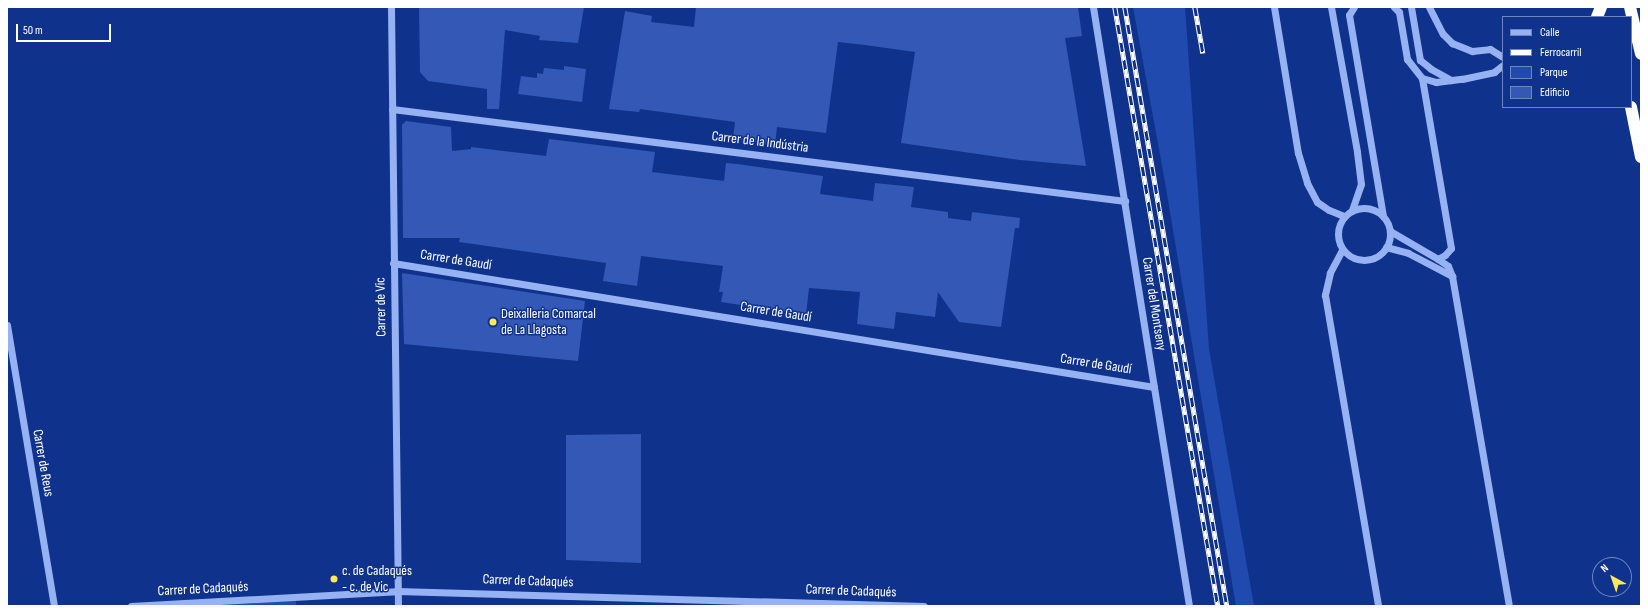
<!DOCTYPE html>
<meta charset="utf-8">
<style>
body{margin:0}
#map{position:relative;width:1648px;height:613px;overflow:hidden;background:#0f338d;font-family:"Sofia Sans Condensed",sans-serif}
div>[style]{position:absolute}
.green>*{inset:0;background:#204aad}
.building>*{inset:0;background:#3358b5}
.minor>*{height:7px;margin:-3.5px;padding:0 3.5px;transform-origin:3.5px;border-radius:3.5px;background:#97b2f3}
.minor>.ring{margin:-3.5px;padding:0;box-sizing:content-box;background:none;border:7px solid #97b2f3;border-radius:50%}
.highway>*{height:12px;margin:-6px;padding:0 6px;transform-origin:6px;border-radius:6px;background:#fff}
.rail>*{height:4.5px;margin-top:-2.25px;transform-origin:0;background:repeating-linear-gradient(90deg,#0f338d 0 9px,#fff 0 18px);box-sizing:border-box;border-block:1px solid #fff}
.dots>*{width:11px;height:11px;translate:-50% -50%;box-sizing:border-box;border:2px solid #0f338d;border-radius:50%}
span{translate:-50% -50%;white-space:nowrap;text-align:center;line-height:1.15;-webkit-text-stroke:3px #0f338d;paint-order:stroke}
.street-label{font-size:14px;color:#fff}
.poi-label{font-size:14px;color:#fff}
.left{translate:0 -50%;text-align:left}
.frame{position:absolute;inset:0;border:8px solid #fff;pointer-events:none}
.legend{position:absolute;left:1502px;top:16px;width:130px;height:92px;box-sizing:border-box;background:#0f338d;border:1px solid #6f85bb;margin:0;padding:5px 7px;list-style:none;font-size:12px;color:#fff}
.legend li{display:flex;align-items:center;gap:8px;height:20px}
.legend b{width:20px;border:1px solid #6f85bb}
.north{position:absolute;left:1592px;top:557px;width:40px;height:40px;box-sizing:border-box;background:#0f338d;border:1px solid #6f85bb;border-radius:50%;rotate:320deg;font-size:11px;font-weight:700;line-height:16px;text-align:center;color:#fff}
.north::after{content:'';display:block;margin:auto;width:14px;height:18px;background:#ffe958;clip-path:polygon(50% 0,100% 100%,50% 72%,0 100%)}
.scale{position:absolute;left:16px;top:24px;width:95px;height:18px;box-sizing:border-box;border:2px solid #fff;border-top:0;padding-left:5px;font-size:12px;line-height:14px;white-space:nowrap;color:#fff;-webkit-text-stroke:3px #0f338d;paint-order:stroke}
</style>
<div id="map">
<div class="green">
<i style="clip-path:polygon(1133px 7px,1185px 7px,1209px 349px,1254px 606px,1236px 606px,1165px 182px)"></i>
<i style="clip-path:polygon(296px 599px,296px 606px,165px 606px)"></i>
</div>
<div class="building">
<i style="clip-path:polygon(419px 7px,584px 7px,578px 43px,539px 40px,540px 36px,505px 30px,499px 109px,487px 109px,487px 89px,428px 81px,420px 72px)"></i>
<i style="clip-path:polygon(696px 7px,1078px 7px,1082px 36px,1065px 38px,1086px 166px,1020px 160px,901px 143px,915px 52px,865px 45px,838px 42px,826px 133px,777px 127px,775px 145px,763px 143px,733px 139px,735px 122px,640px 109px,639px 112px,609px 109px,625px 11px,652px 16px,651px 22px,694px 27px)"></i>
<i style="clip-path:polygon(564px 66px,586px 69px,582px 102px,518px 94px,521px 76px,537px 78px,537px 73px,543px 74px,544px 68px,564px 70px)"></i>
<i style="clip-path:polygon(406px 121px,451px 127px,452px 151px,471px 149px,471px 147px,546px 156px,549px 139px,655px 152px,652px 172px,724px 181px,726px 163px,737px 164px,823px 176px,820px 194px,873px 201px,875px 183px,914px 187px,911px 207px,948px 212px,948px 218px,971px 221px,972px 212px,1020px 218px,1019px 228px,1015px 228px,1001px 327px,959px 322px,938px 292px,935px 317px,896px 312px,894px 329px,857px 324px,860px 292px,809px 288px,806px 315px,721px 302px,723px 292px,719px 292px,723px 266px,641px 256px,637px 286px,603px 281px,606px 263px,459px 242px,460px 238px,403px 238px,402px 125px)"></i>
<i style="clip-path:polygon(402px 273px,585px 301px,578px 361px,404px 344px)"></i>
<i style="clip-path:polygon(641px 434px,641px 563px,566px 560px,566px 435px)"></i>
</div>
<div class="minor">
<i style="left:391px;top:7px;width:599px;rotate:89.33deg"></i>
<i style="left:1093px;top:7px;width:607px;rotate:80.89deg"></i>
<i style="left:1274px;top:7px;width:148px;rotate:80.7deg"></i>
<i style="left:1298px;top:153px;width:31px;rotate:73deg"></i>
<i style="left:1307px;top:183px;width:21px;rotate:62deg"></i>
<i style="left:1317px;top:202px;width:14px;rotate:34deg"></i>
<i style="left:1329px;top:210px;width:16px;rotate:22deg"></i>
<i style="left:1331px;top:7px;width:147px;rotate:79.8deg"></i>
<i style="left:1357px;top:152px;width:32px;rotate:83deg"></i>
<i style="left:1361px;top:184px;width:28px;rotate:109deg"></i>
<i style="left:1354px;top:7px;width:9px;rotate:122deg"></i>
<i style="left:1349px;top:15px;width:204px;rotate:80.4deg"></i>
<i style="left:1394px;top:7px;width:7px;rotate:45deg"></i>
<i style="left:1399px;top:12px;width:48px;rotate:80.3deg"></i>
<i style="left:1407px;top:59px;width:24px;rotate:52deg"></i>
<i style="left:1422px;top:78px;width:15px;rotate:16deg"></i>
<i style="left:1436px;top:82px;width:26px;rotate:-7deg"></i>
<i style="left:1462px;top:79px;width:33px;rotate:-12deg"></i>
<i style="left:1494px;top:72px;width:11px;rotate:-38deg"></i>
<i style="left:1411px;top:7px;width:54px;rotate:80.4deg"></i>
<i style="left:1420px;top:60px;width:14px;rotate:39deg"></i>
<i style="left:1431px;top:69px;width:23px;rotate:29deg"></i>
<i style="left:1429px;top:7px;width:30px;rotate:63deg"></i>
<i style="left:1443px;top:34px;width:13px;rotate:45deg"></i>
<i style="left:1452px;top:43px;width:22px;rotate:22deg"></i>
<i style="left:1472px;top:51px;width:18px;rotate:-6deg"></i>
<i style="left:1490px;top:49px;width:15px;rotate:32deg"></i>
<i style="left:392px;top:109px;width:739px;rotate:7.15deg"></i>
<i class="ring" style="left:1338px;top:208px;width:45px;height:45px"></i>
<i style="left:1390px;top:231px;width:56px;rotate:30.3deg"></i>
<i style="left:1438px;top:259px;width:8px;rotate:-30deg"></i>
<i style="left:1445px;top:255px;width:9px;rotate:-49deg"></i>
<i style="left:1451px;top:248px;width:172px;rotate:-99.7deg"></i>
<i style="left:1386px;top:247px;width:23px;rotate:15deg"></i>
<i style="left:1408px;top:253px;width:50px;rotate:27.6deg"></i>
<i style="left:1342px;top:250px;width:26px;rotate:118deg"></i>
<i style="left:1330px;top:273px;width:23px;rotate:103deg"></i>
<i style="left:1325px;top:295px;width:315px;rotate:80.3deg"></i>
<i style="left:1438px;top:259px;width:12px;rotate:35deg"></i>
<i style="left:1448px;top:266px;width:11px;rotate:68deg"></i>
<i style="left:1452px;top:276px;width:335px;rotate:80.2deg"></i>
<i style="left:393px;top:263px;width:771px;rotate:9.25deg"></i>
<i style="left:7px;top:325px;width:285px;rotate:80.5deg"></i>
<i style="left:131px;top:606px;width:266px;rotate:-3.2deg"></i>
<i style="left:397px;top:591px;width:527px;rotate:1.63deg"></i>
</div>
<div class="highway">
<i style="left:1630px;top:7px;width:48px;rotate:76.8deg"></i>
<i style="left:1597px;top:17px;width:11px;rotate:-68deg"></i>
<i style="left:1631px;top:107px;width:51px;rotate:78.7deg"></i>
</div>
<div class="rail">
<i style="left:1115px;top:7px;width:608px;rotate:80.24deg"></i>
<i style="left:1125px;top:7px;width:608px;rotate:80.34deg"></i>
<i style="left:1195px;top:7px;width:47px;rotate:80.1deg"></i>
</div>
<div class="dots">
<i style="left:493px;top:322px;background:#ffe958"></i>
<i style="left:334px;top:579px;background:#ffe958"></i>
</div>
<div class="street-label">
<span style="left:760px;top:142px;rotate:7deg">Carrer de la Indústria</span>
<span style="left:456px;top:260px;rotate:9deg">Carrer de Gaudí</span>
<span style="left:1154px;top:304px;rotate:81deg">Carrer del Montseny</span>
<span style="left:381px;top:307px;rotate:-91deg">Carrer de Vic</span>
<span style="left:776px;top:312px;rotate:9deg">Carrer de Gaudí</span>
<span style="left:1096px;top:364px;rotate:9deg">Carrer de Gaudí</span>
<span style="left:43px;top:463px;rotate:80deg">Carrer de Reus</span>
<span style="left:528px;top:581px;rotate:2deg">Carrer de Cadaqués</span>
<span style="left:203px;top:589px;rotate:-3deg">Carrer de Cadaqués</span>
<span style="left:851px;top:591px;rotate:2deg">Carrer de Cadaqués</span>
</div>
<div class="poi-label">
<span class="left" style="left:501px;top:322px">Deixalleria Comarcal<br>de La Llagosta</span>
<span class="left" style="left:342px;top:579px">c. de Cadaqués<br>- c. de Vic</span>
</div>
<div class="frame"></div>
<ul class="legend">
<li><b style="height:5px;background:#97b2f3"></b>Calle</li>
<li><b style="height:5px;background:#fff"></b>Ferrocarril</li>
<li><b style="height:11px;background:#204aad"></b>Parque</li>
<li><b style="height:11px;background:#3358b5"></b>Edificio</li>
</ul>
<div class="north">N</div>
<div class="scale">50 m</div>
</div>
